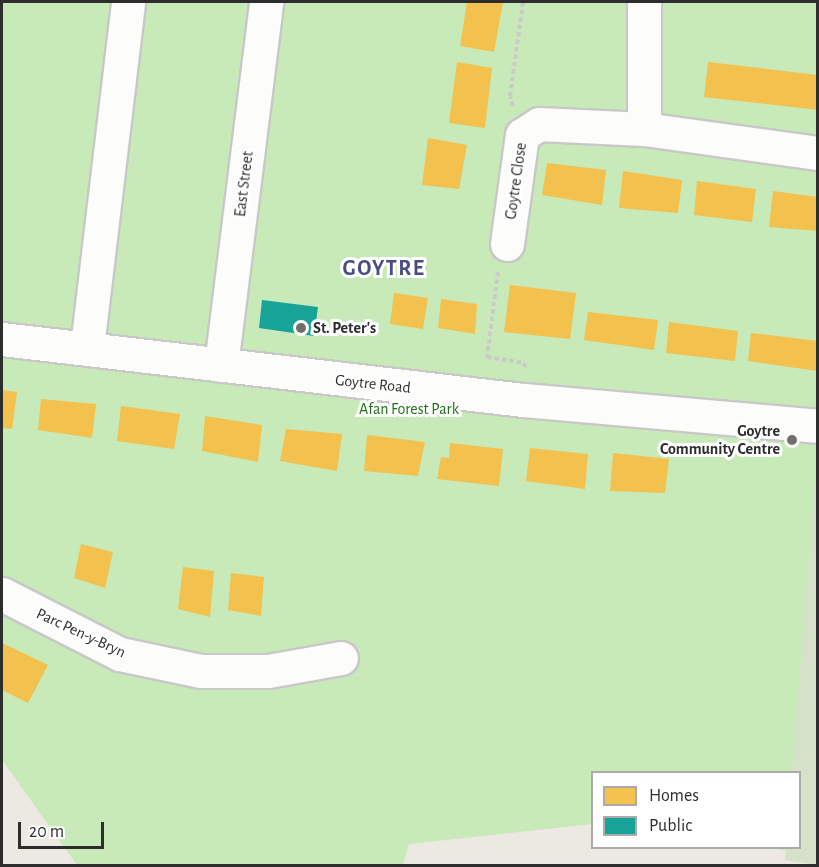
<!DOCTYPE html>
<style>
body{margin:0}
#map{position:relative;width:819px;height:867px;overflow:hidden;background:#ebe9e2;font-family:"Alegreya Sans",sans-serif}
div>[style]{position:absolute}
.green>*{inset:0;background:#c8eab9}
.cemetery>*{inset:0;background:#d5e1c9}
.homes>*{inset:0;background:#f2c14e}
.public>*{inset:0;background:#17a398}
.path>*{height:4px;margin-top:-2px;transform-origin:0;background:repeating-linear-gradient(90deg,#cacac9 0 4.5px,transparent 0 7.5px)}
.roads{filter:drop-shadow(2px 0 #c8c8c7) drop-shadow(-2px 0 #c8c8c7) drop-shadow(0 2px #c8c8c7) drop-shadow(0 -2px #c8c8c7)}
.minor>*{height:33px;margin:-16.5px;padding:0 16.5px;transform-origin:16.5px;border-radius:16.5px;background:#fcfcfb}
.dots>*{width:16px;height:16px;translate:-50% -50%;box-sizing:border-box;border:3px solid #fff;border-radius:50%}
span{translate:-50% -50%;white-space:nowrap;text-align:center;line-height:1.15;-webkit-text-stroke:6px #fff;paint-order:stroke}
.street-label{font-size:16px;color:#2d2d2d}
.poi-label{font-size:16px;color:#2d2d2d;font-weight:700}
.left{translate:0 -50%;text-align:left}
.right{translate:-100% -50%;text-align:right}
.park-label{font-size:16px;color:#1f7215}
.district-label{font-size:22px;color:#494d82;font-weight:700;letter-spacing:1.5px}
.frame{position:absolute;inset:0;border:3px solid #2d2d2d;pointer-events:none}
.legend{position:absolute;left:591px;top:771px;width:210px;height:78px;box-sizing:border-box;background:#fff;border:2px solid #ababab;margin:0;padding:8px 10px;list-style:none;font-size:18px;color:#2d2d2d}
.legend li{display:flex;align-items:center;gap:12px;height:30px}
.legend b{width:30px;border:2px solid #ababab}
.scale{position:absolute;left:18px;top:822px;width:86px;height:27px;box-sizing:border-box;border:3px solid #2d2d2d;border-top:0;padding-left:8px;font-size:18px;line-height:21px;white-space:nowrap;color:#2d2d2d;-webkit-text-stroke:4px #fff;paint-order:stroke}
</style>
<div id="map">
<div class="green">
<i style="clip-path:polygon(2px 2px,817px 2px,817px 854px,767px 848px,800px 848px,800px 772px,592px 772px,592px 824px,409px 844px,403px 865px,77px 865px,2px 760px)"></i>
</div>
<div class="cemetery">
<i style="clip-path:polygon(817px 452px,817px 865px,785px 860px,786px 848px,800px 848px,800px 772px,792px 772px)"></i>
</div>
<div class="homes">
<i style="clip-path:polygon(467px 2px,503px 2px,494px 52px,460px 46px)"></i>
<i style="clip-path:polygon(457px 62px,492px 68px,485px 128px,449px 123px)"></i>
<i style="clip-path:polygon(708px 62px,818px 75px,818px 110px,704px 97px)"></i>
<i style="clip-path:polygon(428px 138px,467px 145px,459px 189px,422px 185px)"></i>
<i style="clip-path:polygon(547px 163px,606px 170px,602px 205px,542px 195px)"></i>
<i style="clip-path:polygon(623px 171px,682px 180px,678px 213px,619px 208px)"></i>
<i style="clip-path:polygon(697px 181px,756px 189px,752px 222px,694px 215px)"></i>
<i style="clip-path:polygon(773px 191px,818px 197px,818px 231px,769px 227px)"></i>
<i style="clip-path:polygon(510px 285px,576px 293px,570px 339px,504px 332px)"></i>
<i style="clip-path:polygon(394px 293px,428px 298px,423px 329px,390px 324px)"></i>
<i style="clip-path:polygon(441px 299px,477px 304px,475px 334px,438px 328px)"></i>
<i style="clip-path:polygon(588px 312px,658px 320px,654px 350px,584px 340px)"></i>
<i style="clip-path:polygon(669px 322px,738px 331px,735px 361px,666px 353px)"></i>
<i style="clip-path:polygon(751px 333px,818px 341px,817px 371px,748px 361px)"></i>
<i style="clip-path:polygon(2px 390px,17px 392px,12px 429px,2px 428px)"></i>
<i style="clip-path:polygon(41px 399px,96px 404px,92px 438px,38px 430px)"></i>
<i style="clip-path:polygon(121px 406px,180px 414px,174px 449px,117px 441px)"></i>
<i style="clip-path:polygon(205px 416px,262px 425px,258px 462px,202px 451px)"></i>
<i style="clip-path:polygon(286px 429px,342px 434px,337px 471px,280px 461px)"></i>
<i style="clip-path:polygon(367px 435px,425px 442px,418px 476px,364px 471px)"></i>
<i style="clip-path:polygon(450px 443px,503px 449px,499px 486px,437px 479px,441px 457px,449px 458px)"></i>
<i style="clip-path:polygon(530px 448px,588px 454px,585px 489px,526px 481px)"></i>
<i style="clip-path:polygon(613px 453px,669px 459px,665px 493px,610px 491px)"></i>
<i style="clip-path:polygon(81px 544px,113px 552px,105px 588px,74px 578px)"></i>
<i style="clip-path:polygon(183px 567px,214px 571px,210px 617px,178px 609px)"></i>
<i style="clip-path:polygon(231px 573px,264px 577px,261px 616px,228px 610px)"></i>
<i style="clip-path:polygon(2px 643px,48px 665px,28px 703px,2px 690px)"></i>
</div>
<div class="public">
<i style="clip-path:polygon(262px 300px,318px 307px,314px 336px,259px 328px)"></i>
</div>
<div class="path">
<i style="left:513px;top:106px;width:10px;rotate:-107deg"></i>
<i style="left:510px;top:96px;width:95px;rotate:-82.1deg"></i>
<i style="left:498px;top:272px;width:86px;rotate:97.4deg"></i>
<i style="left:487px;top:357px;width:38px;rotate:9deg"></i>
<i style="left:525px;top:363px;width:7px;rotate:98deg"></i>
<i style="left:818px;top:610px;width:20px;rotate:90deg"></i>
</div>
<div class="roads">
<div class="minor">
<i style="left:644px;top:129px;width:127px;rotate:-90deg"></i>
<i style="left:507px;top:244px;width:110px;rotate:-82.2deg"></i>
<i style="left:522px;top:135px;width:20px;rotate:-33deg"></i>
<i style="left:539px;top:124px;width:105px;rotate:2.7deg"></i>
<i style="left:644px;top:129px;width:176px;rotate:7.9deg"></i>
<i style="left:2px;top:339px;width:525px;rotate:6.68deg"></i>
<i style="left:523px;top:400px;width:296px;rotate:5deg"></i>
<i style="left:87px;top:347px;width:347px;rotate:-83.2deg"></i>
<i style="left:221px;top:365px;width:366px;rotate:-82.9deg"></i>
<i style="left:2px;top:594px;width:132px;rotate:27deg"></i>
<i style="left:120px;top:654px;width:83px;rotate:11.9deg"></i>
<i style="left:201px;top:671px;width:67px"></i>
<i style="left:268px;top:671px;width:74px;rotate:-10.1deg"></i>
</div>
</div>
<div class="dots">
<i style="left:301px;top:328px;background:#706f6c"></i>
<i style="left:792px;top:440px;background:#706f6c"></i>
</div>
<div class="street-label">
<span style="left:516px;top:181px;rotate:-82deg">Goytre Close</span>
<span style="left:244px;top:184px;rotate:-83deg">East Street</span>
<span style="left:373px;top:384px;rotate:6deg">Goytre Road</span>
<span style="left:81px;top:633px;rotate:25deg">Parc Pen-y-Bryn</span>
</div>
<div class="poi-label">
<span class="left" style="left:313px;top:328px">St. Peter's</span>
<span class="right" style="left:780px;top:440px">Goytre<br>Community Centre</span>
</div>
<div class="park-label">
<span style="left:409px;top:409px">Afan Forest Park</span>
</div>
<div class="district-label">
<span style="left:384px;top:269px">GOYTRE</span>
</div>
<div class="frame"></div>
<ul class="legend">
<li><b style="height:16px;background:#f2c14e"></b>Homes</li>
<li><b style="height:16px;background:#17a398"></b>Public</li>
</ul>
<div class="scale">20 m</div>
</div>
